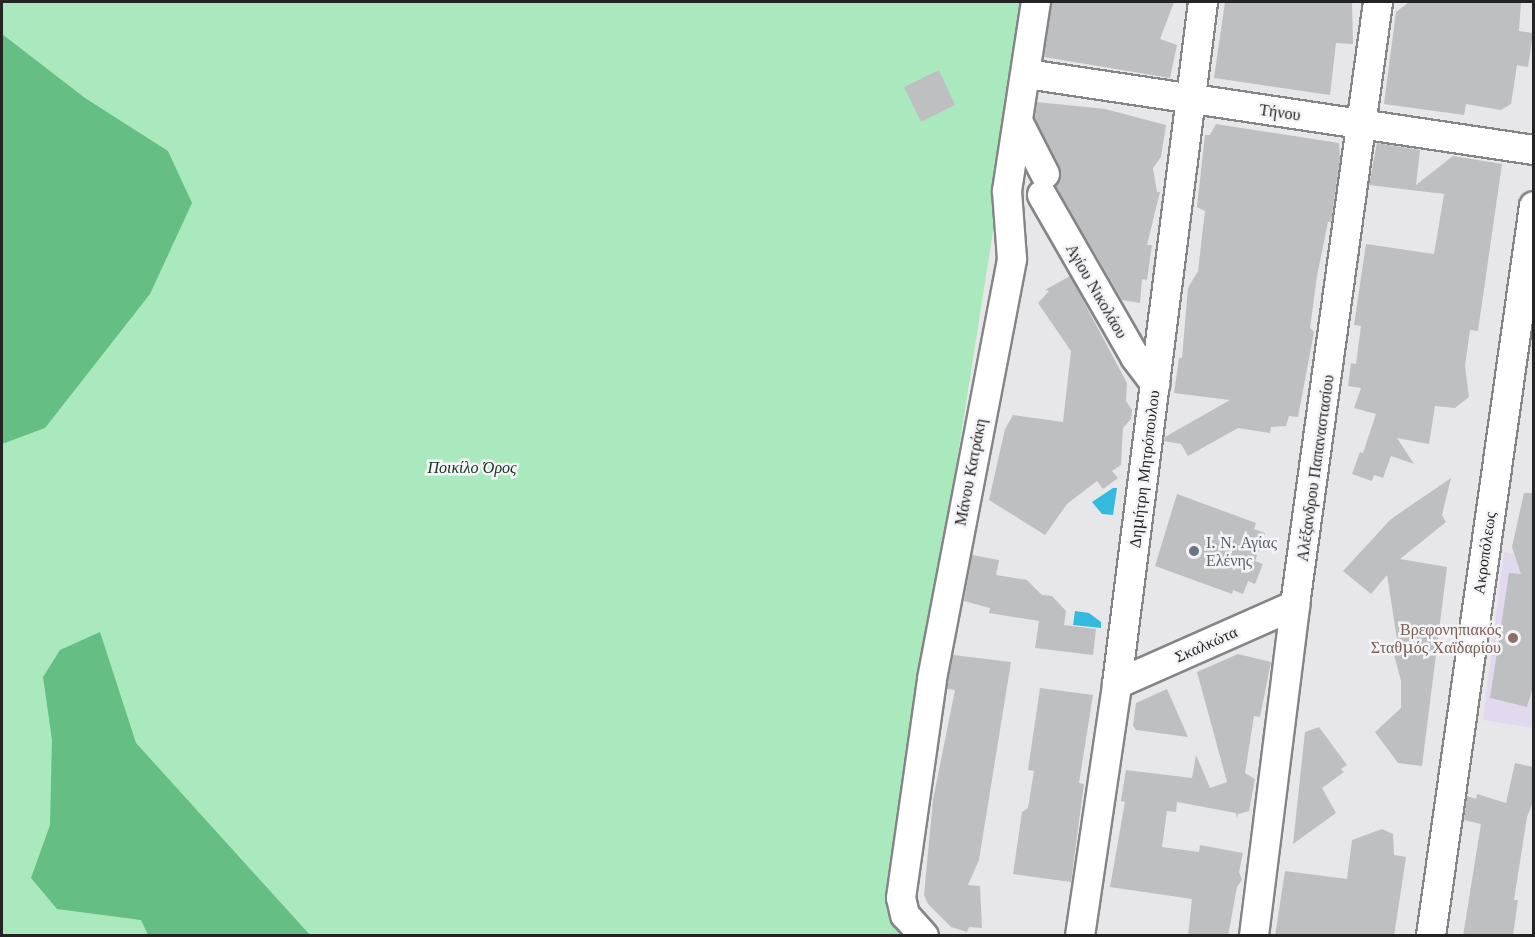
<!DOCTYPE html>
<meta charset="utf-8">
<style>
body{margin:0}
#map{position:relative;width:1535px;height:937px;overflow:hidden;background:#e7e7e9;font-family:"Libre Baskerville",serif}
div>[style]{position:absolute}
.education>*{inset:0;background:#e2d9ee}
.green>*{inset:0;background:#a9e9bd}
.forest>*{inset:0;background:#65be84}
.water>*{inset:0;background:#34badc}
.building>*{inset:0;background:#bebfc1}
.roads{filter:drop-shadow(2px 0 #858587) drop-shadow(-2px 0 #858587) drop-shadow(0 2px #858587) drop-shadow(0 -2px #858587)}
.minor>*{height:28px;margin:-14px;padding:0 14px;transform-origin:14px;border-radius:14px;background:#fff}
.dots>*{width:16px;height:16px;translate:-50% -50%;box-sizing:border-box;border:3px solid #f4f4f7;border-radius:50%}
span{translate:-50% -50%;white-space:nowrap;text-align:center;line-height:1.15;-webkit-text-stroke:5px #f4f4f7;paint-order:stroke}
.street-label{font-size:16px;color:#242425}
.park-label{font-size:16px;color:#0e341d;font-style:italic}
.worship-label{font-size:16px;color:#5b616d}
.left{translate:0 -50%;text-align:left}
.education-label{font-size:16px;color:#785e54}
.right{translate:-100% -50%;text-align:right}
.frame{position:absolute;inset:0;border:3px solid #242425;pointer-events:none}
</style>
<div id="map">
<div class="education">
<i style="clip-path:polygon(1504px 552px,1533px 556px,1533px 728px,1483px 720px)"></i>
</div>
<div class="green">
<i style="clip-path:polygon(2px 2px,1029px 2px,888px 900px,902px 935px,2px 935px)"></i>
</div>
<div class="forest">
<i style="clip-path:polygon(2px 34px,85px 98px,168px 151px,192px 203px,150px 294px,45px 428px,2px 444px)"></i>
<i style="clip-path:polygon(100px 632px,136px 743px,310px 935px,148px 935px,141px 920px,57px 909px,31px 878px,50px 825px,52px 740px,43px 677px,60px 650px)"></i>
</div>
<div class="water">
<i style="clip-path:polygon(1113px 488px,1117px 488px,1113px 515px,1102px 514px,1092px 502px)"></i>
<i style="clip-path:polygon(1075px 611px,1089px 613px,1101px 622px,1101px 628px,1073px 625px)"></i>
</div>
<div class="building">
<i style="clip-path:polygon(1052px 2px,1174px 2px,1160px 39px,1177px 45px,1170px 78px,1044px 57px)"></i>
<i style="clip-path:polygon(1225px 2px,1352px 2px,1353px 44px,1336px 43px,1330px 95px,1214px 78px)"></i>
<i style="clip-path:polygon(1409px 2px,1521px 2px,1519px 31px,1533px 33px,1528px 67px,1517px 65px,1511px 104px,1501px 110px,1466px 104px,1464px 115px,1384px 104px,1396px 12px)"></i>
<i style="clip-path:polygon(939px 70px,955px 105px,921px 122px,904px 87px)"></i>
<i style="clip-path:polygon(1037px 102px,1105px 109px,1166px 125px,1161px 157px,1153px 168px,1157px 192px,1160px 192px,1147px 245px,1152px 245px,1147px 280px,1142px 279px,1140px 303px,1122px 300px,1056px 186px,1061px 175px,1060px 167px,1035px 118px)"></i>
<i style="clip-path:polygon(1216px 124px,1339px 143px,1340px 159px,1331px 222px,1328px 222px,1317px 276px,1310px 328px,1314px 332px,1298px 417px,1289px 416px,1286px 426px,1271px 427px,1270px 433px,1238px 428px,1188px 456px,1181px 444px,1164px 441px,1165px 437px,1230px 400px,1174px 393px,1179px 358px,1182px 358px,1188px 288px,1198px 271px,1205px 211px,1197px 207px,1205px 135px,1210px 135px)"></i>
<i style="clip-path:polygon(1377px 143px,1420px 150px,1416px 185px,1453px 156px,1502px 164px,1478px 331px,1470px 330px,1465px 366px,1469px 397px,1455px 408px,1435px 406px,1429px 444px,1397px 438px,1414px 464px,1391px 456px,1383px 478px,1374px 475px,1372px 481px,1352px 474px,1360px 452px,1363px 453px,1376px 414px,1354px 408px,1361px 388px,1348px 386px,1351px 363px,1356px 364px,1361px 326px,1354px 325px,1366px 244px,1434px 254px,1444px 194px,1369px 185px)"></i>
<i style="clip-path:polygon(1070px 276px,1127px 383px,1126px 401px,1132px 410px,1131px 419px,1123px 428px,1121px 465px,1112px 471px,1118px 478px,1103px 489px,1097px 481px,1067px 504px,1045px 535px,989px 500px,1005px 429px,1013px 415px,1063px 422px,1071px 351px,1038px 303px,1049px 291px,1045px 290px)"></i>
<i style="clip-path:polygon(1451px 478px,1442px 515px,1446px 522px,1400px 559px,1447px 567px,1422px 766px,1398px 763px,1375px 732px,1401px 708px,1401px 681px,1393px 651px,1399px 652px,1387px 575px,1371px 594px,1343px 571px,1391px 519px)"></i>
<i style="clip-path:polygon(1524px 493px,1533px 493px,1533px 687px,1527px 707px,1490px 698px,1509px 573px,1521px 574px,1512px 547px)"></i>
<i style="clip-path:polygon(1177px 494px,1256px 523px,1254px 529px,1265px 533px,1255px 561px,1263px 564px,1255px 584px,1248px 581px,1243px 594px,1233px 590px,1232px 594px,1155px 566px)"></i>
<i style="clip-path:polygon(972px 555px,999px 560px,996px 575px,1027px 580px,1042px 595px,1052px 596px,1066px 611px,1064px 625px,1096px 629px,1093px 655px,1035px 648px,1039px 621px,989px 613px,990px 608px,964px 601px)"></i>
<i style="clip-path:polygon(1238px 654px,1271px 662px,1260px 717px,1254px 716px,1245px 773px,1255px 779px,1249px 811px,1238px 814px,1237px 818px,1236px 813px,1177px 802px,1176px 812px,1167px 811px,1162px 847px,1199px 852px,1200px 845px,1243px 853px,1239px 872px,1242px 880px,1237px 887px,1228px 936px,1188px 936px,1192px 899px,1110px 887px,1125px 802px,1121px 801px,1126px 770px,1192px 778px,1196px 755px,1210px 788px,1227px 782px,1197px 672px)"></i>
<i style="clip-path:polygon(953px 655px,1011px 662px,979px 860px,968px 885px,980px 886px,982px 928px,969px 927px,967px 932px,951px 927px,928px 904px,924px 895px,933px 800px,955px 690px,947px 689px)"></i>
<i style="clip-path:polygon(1040px 688px,1093px 695px,1079px 783px,1084px 784px,1071px 882px,1013px 874px,1022px 812px,1028px 808px,1034px 771px,1028px 770px)"></i>
<i style="clip-path:polygon(1167px 689px,1188px 737px,1136px 730px,1133px 726px,1136px 703px)"></i>
<i style="clip-path:polygon(1319px 727px,1347px 765px,1341px 769px,1344px 772px,1322px 788px,1336px 813px,1293px 844px,1305px 732px)"></i>
<i style="clip-path:polygon(1515px 763px,1533px 767px,1533px 802px,1527px 817px,1514px 900px,1518px 900px,1513px 936px,1463px 936px,1481px 824px,1464px 820px,1467px 796px,1476px 799px,1477px 794px,1506px 803px)"></i>
<i style="clip-path:polygon(1382px 829px,1393px 834px,1394px 855px,1406px 857px,1394px 936px,1275px 936px,1285px 871px,1347px 879px,1352px 840px)"></i>
</div>
<div class="roads">
<div class="minor">
<i style="left:1027px;top:74px;width:513px;rotate:8.53deg"></i>
<i style="left:1020px;top:125px;width:55px;rotate:63deg"></i>
<i style="left:1042px;top:195px;width:187px;rotate:60.1deg"></i>
<i style="left:1135px;top:357px;width:34px;rotate:53deg"></i>
<i style="left:1117px;top:684px;width:195px;rotate:-23.9deg"></i>
<i style="left:924px;top:936px;width:28px;rotate:-132deg"></i>
<i style="left:905px;top:915px;width:17px;rotate:-103deg"></i>
<i style="left:901px;top:898px;width:221px;rotate:-81.9deg"></i>
<i style="left:932px;top:679px;width:428px;rotate:-79.2deg"></i>
<i style="left:1012px;top:259px;width:68px;rotate:-94.2deg"></i>
<i style="left:1007px;top:191px;width:191px;rotate:-81.3deg"></i>
<i style="left:1080px;top:936px;width:255px;rotate:-81.6deg"></i>
<i style="left:1117px;top:684px;width:687px;rotate:-82.81deg"></i>
<i style="left:1254px;top:936px;width:334px;rotate:-82.9deg"></i>
<i style="left:1295px;top:605px;width:609px;rotate:-82.16deg"></i>
<i style="left:1431px;top:936px;width:737px;rotate:-81.97deg"></i>
</div>
</div>
<div class="dots">
<i style="left:1194px;top:551px;background:#6b7280"></i>
<i style="left:1513px;top:638px;background:#8d6e63"></i>
</div>
<div class="street-label">
<span style="left:1280px;top:112px;rotate:8deg">Τήνου</span>
<span style="left:1097px;top:291px;rotate:60deg">Αγίου Νικολάου</span>
<span style="left:1315px;top:468px;rotate:-82deg">Αλέξανδρου Παπαναστασίου</span>
<span style="left:1144px;top:469px;rotate:-83deg">Δημήτρη Μητρόπουλου</span>
<span style="left:970px;top:472px;rotate:-79deg">Μάνου Κατράκη</span>
<span style="left:1484px;top:553px;rotate:-82deg">Ακροπόλεως</span>
<span style="left:1206px;top:644px;rotate:-24deg">Σκαλκώτα</span>
</div>
<div class="park-label">
<span style="left:472px;top:467px">Ποικίλο Όρος</span>
</div>
<div class="worship-label">
<span class="left" style="left:1206px;top:551px">Ι. Ν. Αγίας<br>Ελένης</span>
</div>
<div class="education-label">
<span class="right" style="left:1501px;top:638px">Βρεφονηπιακός<br>Σταθμός Χαϊδαρίου</span>
</div>
<div class="frame"></div>
</div>
